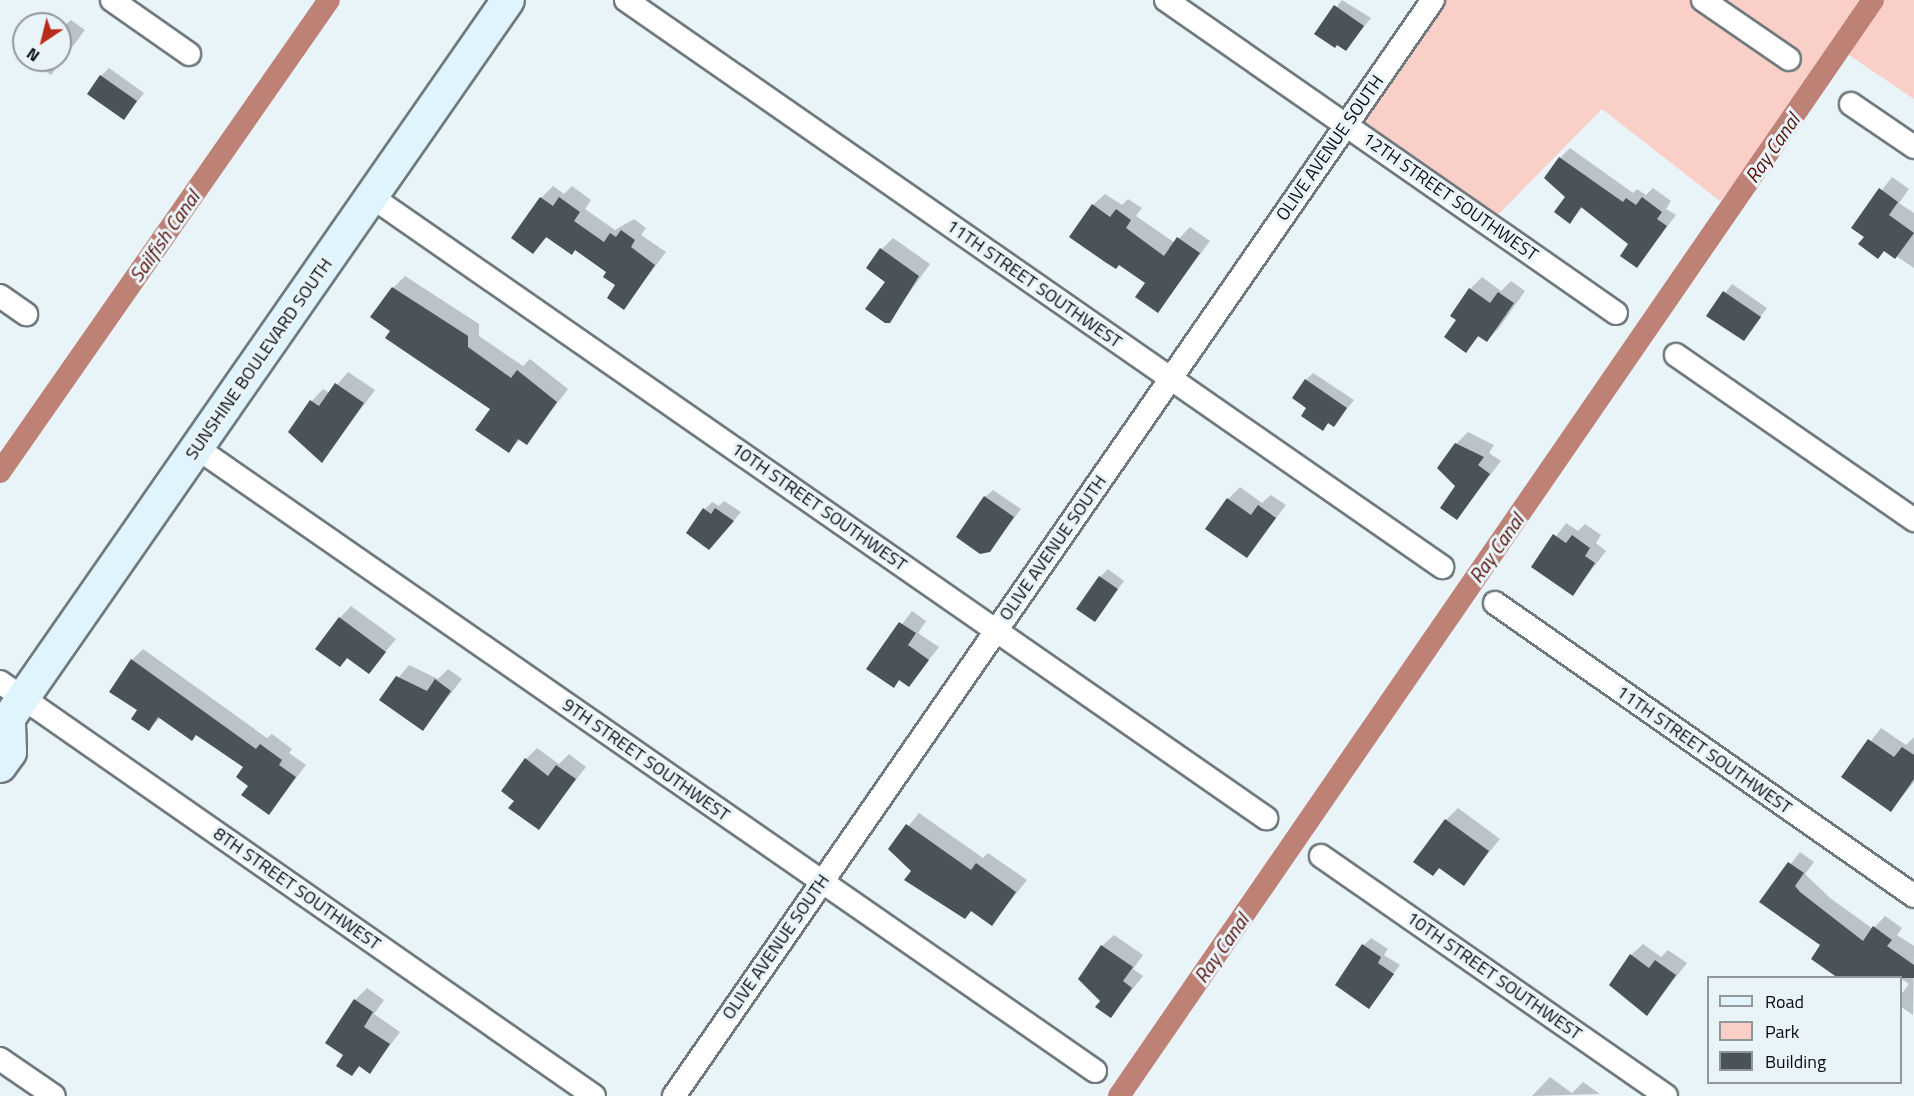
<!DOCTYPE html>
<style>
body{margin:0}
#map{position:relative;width:1914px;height:1096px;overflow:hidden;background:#e9f4f9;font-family:"Titillium Web",sans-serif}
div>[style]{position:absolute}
.green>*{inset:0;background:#f9cfc7}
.shadow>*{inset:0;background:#0003}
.canal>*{height:22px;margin:-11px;padding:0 11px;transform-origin:11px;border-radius:11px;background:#bd8176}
.building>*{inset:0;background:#4a5357}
.roads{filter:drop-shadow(2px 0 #707a7e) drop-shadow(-2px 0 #707a7e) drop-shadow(0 2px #707a7e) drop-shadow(0 -2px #707a7e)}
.street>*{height:22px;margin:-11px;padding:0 11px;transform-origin:11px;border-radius:11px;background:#fff}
.secondary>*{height:32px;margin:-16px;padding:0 16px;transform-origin:16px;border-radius:16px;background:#e0f4fe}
span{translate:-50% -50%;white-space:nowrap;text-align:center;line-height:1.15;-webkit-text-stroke:6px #e9f4f9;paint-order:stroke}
.street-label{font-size:18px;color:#0a0d0f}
.water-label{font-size:20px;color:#580e06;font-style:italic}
.legend{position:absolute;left:1707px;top:976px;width:195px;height:108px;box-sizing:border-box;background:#e9f4f9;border:2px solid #90989b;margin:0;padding:8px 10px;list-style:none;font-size:18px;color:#0a0d0f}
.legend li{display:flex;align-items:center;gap:12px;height:30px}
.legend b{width:30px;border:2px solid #90989b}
.north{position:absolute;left:12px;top:12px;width:60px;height:60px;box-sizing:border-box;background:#e9f4f9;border:2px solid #90989b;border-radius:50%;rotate:215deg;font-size:16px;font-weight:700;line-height:24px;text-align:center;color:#0a0d0f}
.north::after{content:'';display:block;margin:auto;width:21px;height:27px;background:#b82c1a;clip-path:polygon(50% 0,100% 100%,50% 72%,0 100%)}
</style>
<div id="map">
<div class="green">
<i style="clip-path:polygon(1443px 0,1914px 0,1914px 99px,1843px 51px,1720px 201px,1602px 109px,1484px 229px,1354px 140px)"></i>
</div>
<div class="shadow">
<i style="clip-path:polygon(1342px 0,1371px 18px,1346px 49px,1317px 33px)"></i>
<i style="clip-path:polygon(42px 17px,52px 24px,35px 24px)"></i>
<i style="clip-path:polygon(71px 20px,85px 30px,51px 75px,29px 60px,60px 60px,60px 29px)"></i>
<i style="clip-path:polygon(24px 39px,24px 56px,16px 51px)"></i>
<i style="clip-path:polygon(109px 68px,144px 93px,124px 118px,101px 76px)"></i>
<i style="clip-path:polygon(1570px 148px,1633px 193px,1637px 189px,1646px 195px,1653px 188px,1671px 201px,1666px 209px,1676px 215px,1637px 266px,1630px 244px,1583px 207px,1570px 222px,1560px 158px)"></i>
<i style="clip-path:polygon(1892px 177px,1909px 189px,1899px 203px,1914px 213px,1914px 268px,1853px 227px)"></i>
<i style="clip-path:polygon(553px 186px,564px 194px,572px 186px,591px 200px,585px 209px,615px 230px,634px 219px,646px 228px,641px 235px,666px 252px,624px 308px,617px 285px,608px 271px,576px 249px,548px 236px,533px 252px,541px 198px)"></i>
<i style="clip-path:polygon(1105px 194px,1122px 205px,1128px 199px,1142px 208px,1136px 216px,1175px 243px,1190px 227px,1210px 241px,1158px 311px,1147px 283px,1093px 205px)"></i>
<i style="clip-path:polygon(893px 238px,930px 264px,889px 321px,882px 249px)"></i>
<i style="clip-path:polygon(405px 276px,479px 324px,479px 336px,523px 366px,530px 359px,568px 389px,527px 443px,521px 439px,508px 451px,492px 409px,392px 330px,393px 288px)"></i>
<i style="clip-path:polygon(1482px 277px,1501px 291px,1511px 281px,1525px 291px,1499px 328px,1487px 340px,1480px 335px,1466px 351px,1470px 289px)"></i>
<i style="clip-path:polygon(1732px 284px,1767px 308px,1744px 339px,1708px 315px)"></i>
<i style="clip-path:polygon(348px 372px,375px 390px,322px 461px,290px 432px,312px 401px,323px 389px,330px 393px)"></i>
<i style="clip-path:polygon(1313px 373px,1354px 400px,1334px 425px,1329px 422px,1323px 429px,1308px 408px,1306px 380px)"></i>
<i style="clip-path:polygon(1468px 432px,1494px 445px,1489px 453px,1501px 461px,1457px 518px,1456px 444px)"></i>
<i style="clip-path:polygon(1240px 487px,1262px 503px,1271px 495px,1286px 505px,1247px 556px,1228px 499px)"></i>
<i style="clip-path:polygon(993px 490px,1021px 509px,989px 551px,985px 497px)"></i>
<i style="clip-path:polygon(724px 501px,741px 512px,717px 540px,705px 509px,712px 502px,719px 506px)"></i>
<i style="clip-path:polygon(1566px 523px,1578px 531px,1585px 524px,1601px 535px,1596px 543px,1606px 551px,1573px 594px,1533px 567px)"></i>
<i style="clip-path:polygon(1108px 569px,1124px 581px,1095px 620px,1100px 577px)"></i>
<i style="clip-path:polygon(351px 606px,396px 639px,369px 672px,348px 657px,340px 665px,340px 618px)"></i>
<i style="clip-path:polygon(912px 611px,926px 621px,918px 633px,939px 647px,909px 685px,900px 679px,894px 686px,869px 668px)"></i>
<i style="clip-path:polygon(143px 649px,267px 738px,272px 734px,292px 749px,289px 753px,306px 765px,269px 813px,250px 786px,245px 767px,197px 733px,161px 717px,149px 729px,139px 710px,132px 660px)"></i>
<i style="clip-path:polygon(409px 665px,438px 679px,448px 669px,462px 679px,423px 729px,381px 699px)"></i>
<i style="clip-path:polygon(1881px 728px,1906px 745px,1914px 737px,1914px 782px,1891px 810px,1843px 777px)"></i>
<i style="clip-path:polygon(537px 748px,559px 764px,569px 754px,586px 767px,538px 828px,516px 800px,526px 759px)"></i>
<i style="clip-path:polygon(1458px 808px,1500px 839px,1463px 884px,1440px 867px,1433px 874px,1446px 820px)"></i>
<i style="clip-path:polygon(919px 813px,983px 858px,988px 853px,1027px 880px,992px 924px,972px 910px,965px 918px,890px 849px)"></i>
<i style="clip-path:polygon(1800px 852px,1814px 862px,1805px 874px,1830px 898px,1873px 929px,1885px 916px,1902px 928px,1897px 935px,1914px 946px,1913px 1015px,1900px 1006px,1900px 996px,1909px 984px,1900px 978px,1823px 945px,1761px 902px)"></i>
<i style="clip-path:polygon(1114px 935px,1143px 955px,1133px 969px,1143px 976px,1111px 1016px,1102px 946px)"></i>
<i style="clip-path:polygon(1371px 938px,1388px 949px,1384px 955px,1400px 965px,1369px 1007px,1364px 945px)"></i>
<i style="clip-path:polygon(1643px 944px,1661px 957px,1668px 950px,1687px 963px,1647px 1014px,1631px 955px)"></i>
<i style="clip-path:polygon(367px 988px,384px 1000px,374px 1014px,400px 1032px,370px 1072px,360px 1066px,352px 1074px,346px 1054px,355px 1000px)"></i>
<i style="clip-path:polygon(1550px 1077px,1572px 1093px,1583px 1082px,1600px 1094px,1532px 1096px)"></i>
</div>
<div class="canal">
<i style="left:0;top:472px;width:575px;rotate:-55.12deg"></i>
<i style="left:1119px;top:1096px;width:1330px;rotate:-55.47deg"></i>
</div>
<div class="building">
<i style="clip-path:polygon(1334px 5px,1364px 26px,1346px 51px,1337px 45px,1335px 48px,1314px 34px)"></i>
<i style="clip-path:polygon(100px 75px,137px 101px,124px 120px,87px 94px)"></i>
<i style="clip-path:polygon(1559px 157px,1623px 202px,1626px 198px,1636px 205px,1642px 197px,1662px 212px,1657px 219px,1667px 226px,1637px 268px,1620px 256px,1628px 244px,1581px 207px,1570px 224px,1554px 212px,1565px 197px,1544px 178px)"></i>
<i style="clip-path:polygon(1879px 188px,1898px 202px,1889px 215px,1914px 233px,1895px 259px,1884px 251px,1878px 259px,1858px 244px,1864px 237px,1851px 228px)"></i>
<i style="clip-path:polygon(540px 197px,553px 206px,559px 197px,580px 212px,574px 221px,604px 242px,610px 233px,616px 237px,621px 230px,635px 240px,631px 247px,655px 265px,624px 310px,607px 298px,615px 285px,603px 277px,606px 272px,575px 250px,572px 255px,546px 237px,533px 254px,511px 238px)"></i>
<i style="clip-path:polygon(1092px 204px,1110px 217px,1116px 209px,1131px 220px,1126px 228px,1164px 256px,1177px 237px,1200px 253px,1158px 313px,1135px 297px,1145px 283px,1119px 265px,1116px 269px,1105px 262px,1069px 237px)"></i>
<i style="clip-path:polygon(880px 248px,919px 276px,890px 323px,885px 323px,865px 309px,885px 282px,866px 268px)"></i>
<i style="clip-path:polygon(392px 287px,468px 336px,468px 347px,511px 378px,517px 370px,557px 402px,527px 445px,518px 439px,509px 453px,475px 430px,490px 409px,385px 338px,390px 331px,370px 317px)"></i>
<i style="clip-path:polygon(1469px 288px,1490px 303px,1498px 292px,1514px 303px,1487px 342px,1478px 336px,1466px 353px,1444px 337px,1456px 320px,1450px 316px)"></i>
<i style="clip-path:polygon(1723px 291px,1761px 317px,1744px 341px,1706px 316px)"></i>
<i style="clip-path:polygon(1305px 379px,1347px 408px,1334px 427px,1328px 423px,1323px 431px,1301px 416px,1306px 408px,1292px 398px)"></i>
<i style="clip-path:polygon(335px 383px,364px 403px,322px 463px,288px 432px,310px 400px,319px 406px)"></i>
<i style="clip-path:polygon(1455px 443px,1484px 457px,1478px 465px,1490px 474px,1457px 520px,1440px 508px,1455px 486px,1437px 468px)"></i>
<i style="clip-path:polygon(984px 496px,1014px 517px,990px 552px,980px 554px,956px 537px)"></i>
<i style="clip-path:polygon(1227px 498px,1251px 515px,1258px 505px,1276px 518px,1247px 558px,1205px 529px)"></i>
<i style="clip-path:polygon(703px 508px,711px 514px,715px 508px,734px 521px,709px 550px,686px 533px)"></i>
<i style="clip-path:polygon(1553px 534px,1566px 543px,1572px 535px,1590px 548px,1585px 556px,1595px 563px,1573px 596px,1531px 567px)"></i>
<i style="clip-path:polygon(1099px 576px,1118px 589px,1095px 622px,1076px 609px)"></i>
<i style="clip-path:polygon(339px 617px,386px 652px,369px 674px,347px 658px,340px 667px,315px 649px)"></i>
<i style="clip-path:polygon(899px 622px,916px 633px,908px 645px,929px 660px,909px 687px,899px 680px,894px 688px,866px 669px)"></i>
<i style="clip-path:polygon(131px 659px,256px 749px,260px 744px,282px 760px,279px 765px,296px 777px,269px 815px,241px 795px,248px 786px,236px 777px,243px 767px,196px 735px,192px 741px,158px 717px,149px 731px,131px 719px,137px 710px,109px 692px)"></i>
<i style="clip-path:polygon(396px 676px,427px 691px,435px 679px,451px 691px,423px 731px,379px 700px)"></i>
<i style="clip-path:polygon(1868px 739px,1894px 757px,1902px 747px,1914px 755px,1914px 779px,1891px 812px,1841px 777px)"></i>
<i style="clip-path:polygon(525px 758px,548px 776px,556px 765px,576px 779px,539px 830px,508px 808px,514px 801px,501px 791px)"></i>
<i style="clip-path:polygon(1445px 819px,1489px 851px,1464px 886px,1439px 868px,1433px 876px,1413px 862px)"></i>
<i style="clip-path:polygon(906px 824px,971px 870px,976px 863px,1016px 892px,992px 926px,971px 911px,965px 919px,904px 880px,911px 871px,888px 849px)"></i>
<i style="clip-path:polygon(1788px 862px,1804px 873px,1795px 886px,1800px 892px,1863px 941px,1873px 926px,1892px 940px,1887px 946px,1914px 965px,1914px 978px,1838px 978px,1811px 959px,1820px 945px,1759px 902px)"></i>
<i style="clip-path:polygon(1362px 944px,1381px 957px,1378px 963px,1394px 974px,1369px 1009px,1335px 985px)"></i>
<i style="clip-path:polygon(1101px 945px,1133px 967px,1123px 981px,1132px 988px,1111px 1018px,1095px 1007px,1100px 1001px,1078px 979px)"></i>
<i style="clip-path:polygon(1630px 954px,1649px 968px,1655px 960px,1676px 975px,1647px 1016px,1609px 985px)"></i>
<i style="clip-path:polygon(354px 999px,373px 1012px,364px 1027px,390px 1044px,370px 1074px,359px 1066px,352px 1076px,336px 1066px,343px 1055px,325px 1043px)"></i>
</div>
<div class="roads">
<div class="street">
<i style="left:112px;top:0;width:94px;rotate:35deg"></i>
<i style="left:626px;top:0;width:994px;rotate:34.79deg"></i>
<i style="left:1166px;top:0;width:548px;rotate:34.82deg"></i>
<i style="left:1703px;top:0;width:104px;rotate:34.5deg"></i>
<i style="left:1851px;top:104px;width:76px;rotate:34.3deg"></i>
<i style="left:372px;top:197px;width:1089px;rotate:34.79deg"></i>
<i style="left:0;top:296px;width:32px;rotate:35deg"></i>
<i style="left:1676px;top:355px;width:290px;rotate:34.7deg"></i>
<i style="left:197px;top:448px;width:1093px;rotate:34.75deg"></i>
<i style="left:1495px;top:603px;width:511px;rotate:34.96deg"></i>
<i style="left:0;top:682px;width:724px;rotate:34.88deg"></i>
<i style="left:1321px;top:856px;width:420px;rotate:34.8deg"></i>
<i style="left:0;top:1059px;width:65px;rotate:34.4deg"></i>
<i style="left:674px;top:1096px;width:1333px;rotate:-55.3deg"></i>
</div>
<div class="secondary">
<i style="left:0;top:723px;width:10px;rotate:-29deg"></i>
<i style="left:9px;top:718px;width:874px;rotate:-55.2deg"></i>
<i style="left:0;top:766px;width:17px;rotate:-54deg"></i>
<i style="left:10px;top:752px;width:34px;rotate:-92deg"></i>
</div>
</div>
<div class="street-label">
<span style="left:1330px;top:148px;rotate:-55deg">OLIVE AVENUE SOUTH</span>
<span style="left:1450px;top:197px;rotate:35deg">12TH STREET SOUTHWEST</span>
<span style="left:1034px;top:284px;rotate:35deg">11TH STREET SOUTHWEST</span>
<span style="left:259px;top:359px;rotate:-55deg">SUNSHINE BOULEVARD SOUTH</span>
<span style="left:819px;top:507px;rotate:35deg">10TH STREET SOUTHWEST</span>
<span style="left:1053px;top:548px;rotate:-55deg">OLIVE AVENUE SOUTH</span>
<span style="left:1704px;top:750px;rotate:35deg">11TH STREET SOUTHWEST</span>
<span style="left:646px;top:760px;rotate:35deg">9TH STREET SOUTHWEST</span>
<span style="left:297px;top:889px;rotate:35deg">8TH STREET SOUTHWEST</span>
<span style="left:776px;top:947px;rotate:-55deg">OLIVE AVENUE SOUTH</span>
<span style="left:1494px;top:976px;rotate:35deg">10TH STREET SOUTHWEST</span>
</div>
<div class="water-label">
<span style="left:1772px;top:148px;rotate:-55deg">Ray Canal</span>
<span style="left:164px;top:236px;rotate:-55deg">Sailfish Canal</span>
<span style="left:1496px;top:548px;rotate:-55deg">Ray Canal</span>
<span style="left:1221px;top:948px;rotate:-55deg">Ray Canal</span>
</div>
<ul class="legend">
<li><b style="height:8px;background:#e0f4fe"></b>Road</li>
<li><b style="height:16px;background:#f9cfc7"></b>Park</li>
<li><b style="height:16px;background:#4a5357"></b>Building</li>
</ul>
<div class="north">N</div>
</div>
